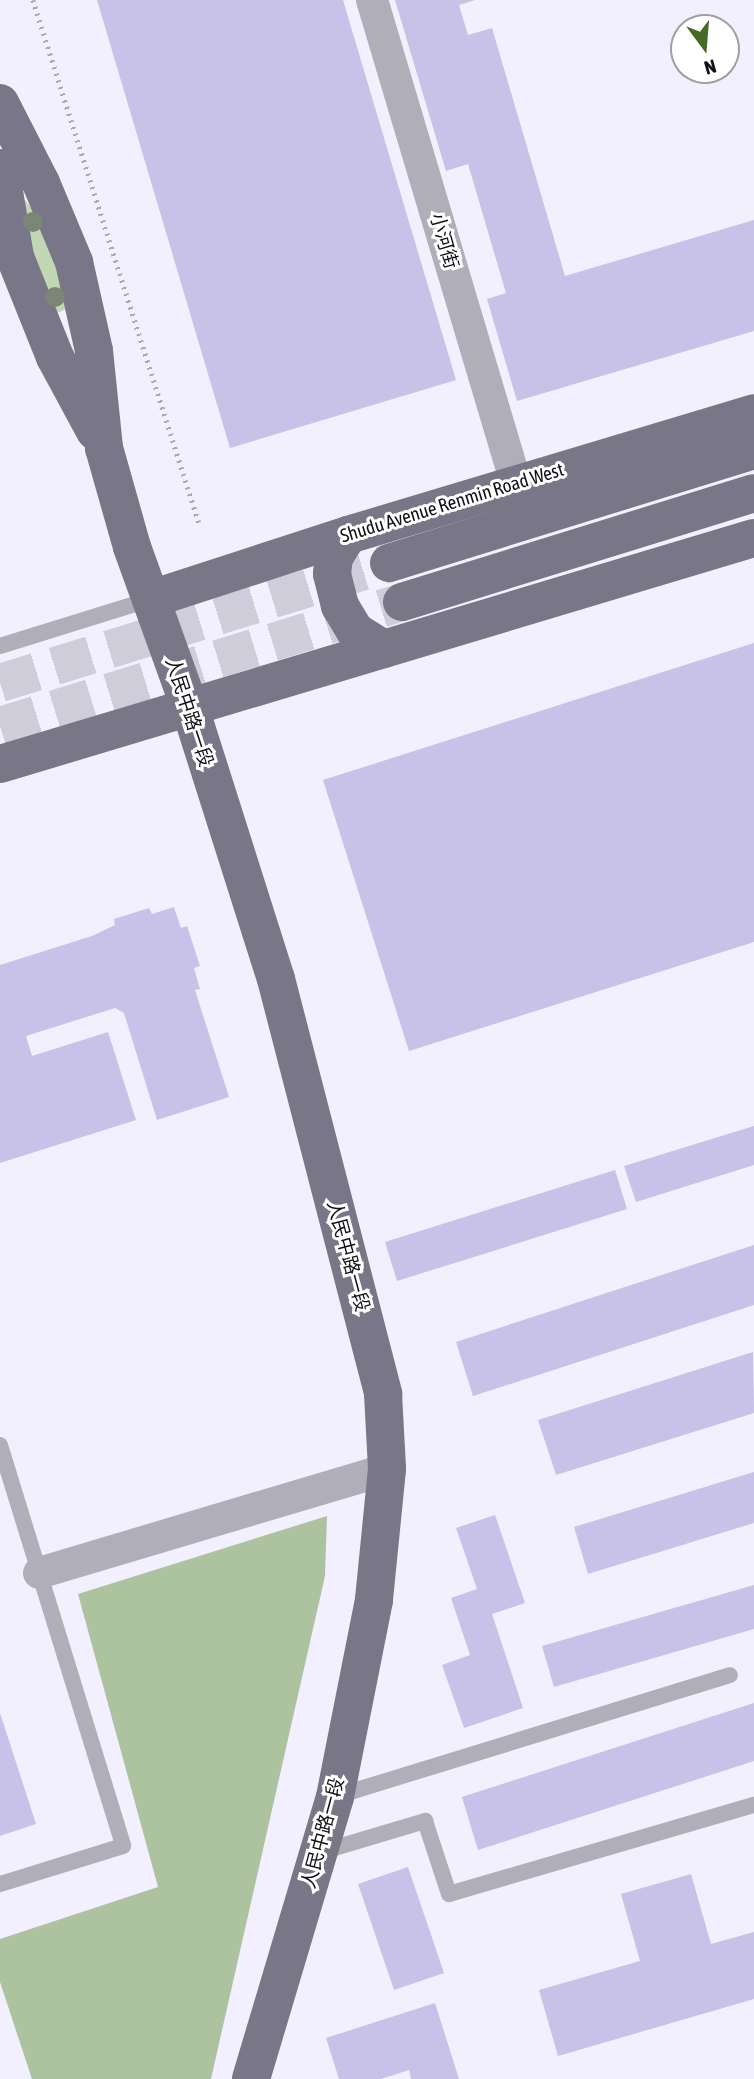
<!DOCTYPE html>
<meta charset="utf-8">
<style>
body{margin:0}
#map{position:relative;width:754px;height:2079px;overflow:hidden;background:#f2effe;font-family:"Asap Condensed","Noto Sans SC",sans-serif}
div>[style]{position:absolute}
.green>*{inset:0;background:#c2d8b4}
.forest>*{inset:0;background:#adc39f}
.building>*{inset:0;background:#c8c1e8}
.primary-tunnel>*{height:38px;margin-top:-19px;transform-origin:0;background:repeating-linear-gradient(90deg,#d0cddb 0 38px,transparent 0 57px)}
.path>*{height:4.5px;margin-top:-2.25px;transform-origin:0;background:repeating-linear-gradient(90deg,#aca9b6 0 2px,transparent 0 7px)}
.service>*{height:16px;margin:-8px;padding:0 8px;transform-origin:8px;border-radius:8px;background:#b0aeb8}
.minor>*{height:32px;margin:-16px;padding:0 16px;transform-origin:16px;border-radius:16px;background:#b0aeb8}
.primary>*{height:38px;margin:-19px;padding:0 19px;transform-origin:19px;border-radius:19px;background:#797688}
.trees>*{width:20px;height:20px;margin:-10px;border-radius:50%;background:#7c8677}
span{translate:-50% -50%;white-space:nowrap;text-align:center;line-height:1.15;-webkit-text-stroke:6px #fff;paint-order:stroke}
.street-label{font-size:19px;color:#110f17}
.north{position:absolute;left:670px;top:14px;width:70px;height:70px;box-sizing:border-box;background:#fff;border:2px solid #a09fa2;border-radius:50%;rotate:164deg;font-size:19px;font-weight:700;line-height:28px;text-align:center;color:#110f17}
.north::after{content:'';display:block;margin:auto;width:24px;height:32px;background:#456b25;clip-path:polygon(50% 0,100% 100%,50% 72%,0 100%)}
</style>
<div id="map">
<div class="green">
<i style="clip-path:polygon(25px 200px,45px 225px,67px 308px,60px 312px,51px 312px,45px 306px,22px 203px)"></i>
</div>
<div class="forest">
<i style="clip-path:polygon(327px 1516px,325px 1576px,211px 2079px,32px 2079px,0 1982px,0 1939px,158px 1887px,78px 1594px)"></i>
</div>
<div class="building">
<i style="clip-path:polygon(97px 0,343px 0,456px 380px,230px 448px)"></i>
<i style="clip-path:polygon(395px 0,475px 0,459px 5px,468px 35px,492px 28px,565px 276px,754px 220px,754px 331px,517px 401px,487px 299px,506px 293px,468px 164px,446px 171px)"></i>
<i style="clip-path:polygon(754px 643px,754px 942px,409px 1051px,323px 780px)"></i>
<i style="clip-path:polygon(174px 907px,181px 928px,187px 926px,200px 966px,194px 968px,200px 989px,195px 990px,229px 1097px,157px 1120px,124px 1013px,115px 1008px,26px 1036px,32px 1056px,108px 1032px,136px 1120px,0 1163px,0 965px,92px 936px,115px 925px,114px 919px,149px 908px,152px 914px)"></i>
<i style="clip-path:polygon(754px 1126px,754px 1165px,636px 1202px,624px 1166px)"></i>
<i style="clip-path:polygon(615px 1170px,627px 1209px,397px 1281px,385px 1242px)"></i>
<i style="clip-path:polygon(754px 1245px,754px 1305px,473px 1396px,456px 1342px)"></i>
<i style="clip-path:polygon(753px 1352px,754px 1413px,556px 1475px,538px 1420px)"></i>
<i style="clip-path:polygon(754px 1472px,754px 1523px,588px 1574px,574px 1527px)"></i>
<i style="clip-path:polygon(495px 1515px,525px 1603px,492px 1614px,523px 1708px,464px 1728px,442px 1665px,470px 1655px,451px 1598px,477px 1589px,456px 1528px)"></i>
<i style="clip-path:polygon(754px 1585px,754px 1629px,554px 1687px,542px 1646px)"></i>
<i style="clip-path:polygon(754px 1703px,754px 1761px,478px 1850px,462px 1797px)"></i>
<i style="clip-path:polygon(0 1713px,36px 1824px,0 1836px)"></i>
<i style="clip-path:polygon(408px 1867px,444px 1973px,394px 1990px,358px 1884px)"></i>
<i style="clip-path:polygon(691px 1874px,711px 1944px,754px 1932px,754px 1999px,558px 2056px,539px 1990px,640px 1961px,621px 1894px)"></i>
<i style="clip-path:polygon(435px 2003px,459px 2079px,411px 2079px,409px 2070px,381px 2079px,339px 2079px,326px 2038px)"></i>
</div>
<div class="primary-tunnel">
<i style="left:0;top:683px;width:407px;rotate:-17.1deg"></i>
<i style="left:0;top:726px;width:421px;rotate:-17.1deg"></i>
</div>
<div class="path">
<i style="left:33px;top:0;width:552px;rotate:72.39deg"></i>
</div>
<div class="service">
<i style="left:0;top:646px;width:158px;rotate:-17.3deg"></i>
<i style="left:0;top:1445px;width:419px;rotate:72.9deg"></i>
<i style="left:123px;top:1846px;width:129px;rotate:162.8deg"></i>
<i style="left:337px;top:1796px;width:411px;rotate:-17.1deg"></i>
<i style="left:321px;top:1852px;width:109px;rotate:-16.6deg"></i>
<i style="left:425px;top:1821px;width:77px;rotate:71.8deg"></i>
<i style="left:449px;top:1894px;width:318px;rotate:-16.3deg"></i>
</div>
<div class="minor">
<i style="left:372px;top:0;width:504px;rotate:73.4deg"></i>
<i style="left:39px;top:1573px;width:363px;rotate:-16.6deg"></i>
</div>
<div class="primary">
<i style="left:0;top:103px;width:90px;rotate:62.9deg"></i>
<i style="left:41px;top:183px;width:86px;rotate:67.3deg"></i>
<i style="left:74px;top:262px;width:91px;rotate:77.3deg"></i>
<i style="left:94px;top:351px;width:98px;rotate:84.1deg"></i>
<i style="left:104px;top:448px;width:103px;rotate:74.2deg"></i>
<i style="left:132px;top:547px;width:171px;rotate:70.2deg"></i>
<i style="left:190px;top:708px;width:284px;rotate:72.4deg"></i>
<i style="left:276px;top:979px;width:429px;rotate:75.5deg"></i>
<i style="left:383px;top:1394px;width:75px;rotate:86.9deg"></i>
<i style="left:387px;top:1469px;width:132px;rotate:95.7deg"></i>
<i style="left:374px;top:1600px;width:201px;rotate:101.2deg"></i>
<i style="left:335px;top:1797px;width:294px;rotate:106.6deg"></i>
<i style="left:0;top:168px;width:90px;rotate:80.4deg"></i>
<i style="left:15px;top:257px;width:108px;rotate:68.2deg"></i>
<i style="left:55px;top:357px;width:84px;rotate:61.6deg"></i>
<i style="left:348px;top:535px;width:26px;rotate:122deg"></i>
<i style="left:334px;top:557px;width:17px;rotate:97deg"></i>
<i style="left:332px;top:574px;width:33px;rotate:76deg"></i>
<i style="left:340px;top:606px;width:29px;rotate:59deg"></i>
<i style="left:355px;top:631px;width:34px;rotate:32deg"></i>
<i style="left:389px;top:563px;width:382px;rotate:-17.2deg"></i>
<i style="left:151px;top:599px;width:207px;rotate:-18deg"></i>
<i style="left:348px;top:535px;width:424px;rotate:-16.7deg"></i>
<i style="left:402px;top:602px;width:368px;rotate:-17.2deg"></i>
<i style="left:0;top:764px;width:787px;rotate:-16.69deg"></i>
</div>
<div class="trees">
<i style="left:33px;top:222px"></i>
<i style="left:55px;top:297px"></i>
</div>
<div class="street-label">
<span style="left:444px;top:241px;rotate:74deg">小河街</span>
<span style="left:452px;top:503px;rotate:-17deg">Shudu Avenue Renmin Road West</span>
<span style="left:189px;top:712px;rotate:72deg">人民中路一段</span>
<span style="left:348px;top:1256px;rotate:75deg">人民中路一段</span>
<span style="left:323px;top:1833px;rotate:-75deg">人民中路一段</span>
</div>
<div class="north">N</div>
</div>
